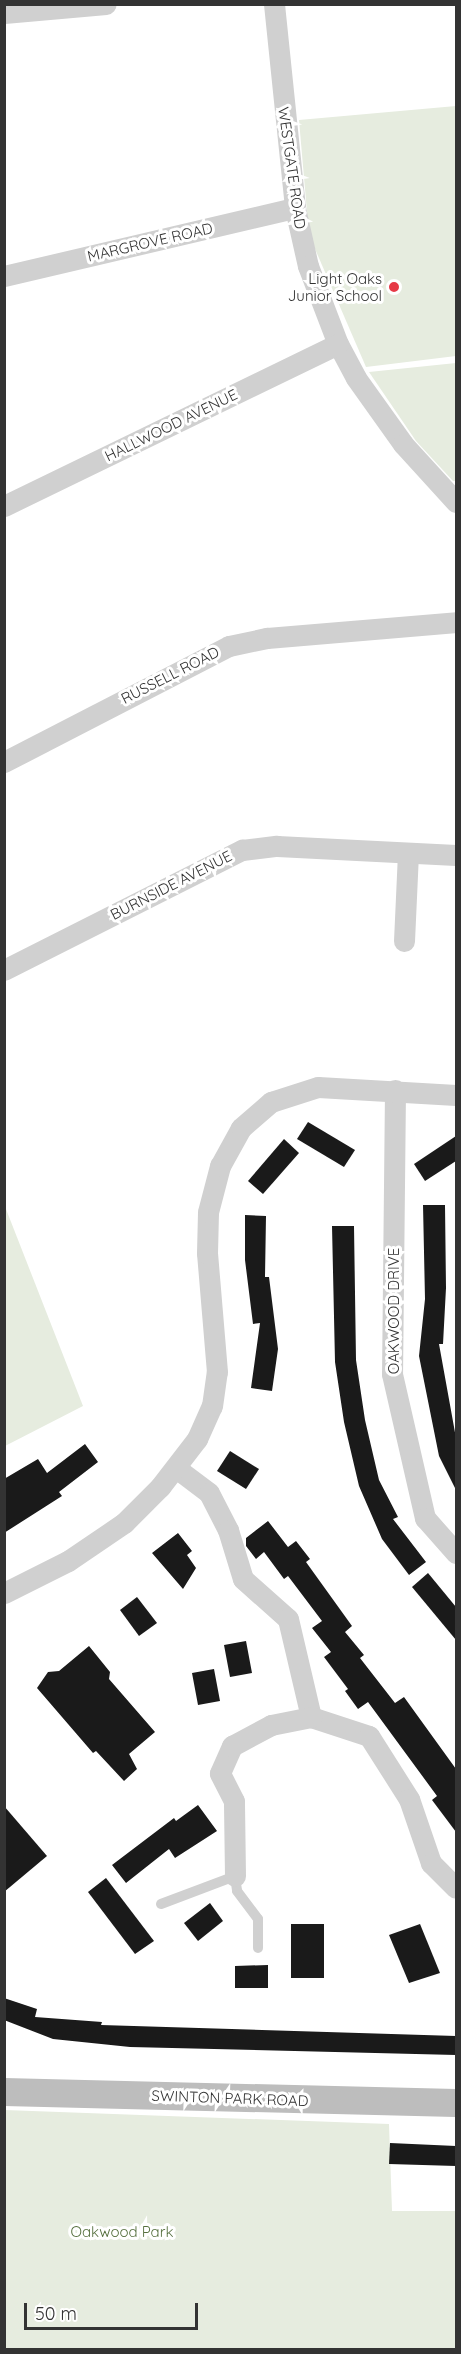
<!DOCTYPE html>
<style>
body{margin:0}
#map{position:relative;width:461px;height:2354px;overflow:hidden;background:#fff;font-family:Quicksand,sans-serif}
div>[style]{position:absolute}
.green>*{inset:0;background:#e6ecdf}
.building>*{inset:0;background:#1a1a1a}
.lane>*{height:10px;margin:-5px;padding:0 5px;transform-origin:5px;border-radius:5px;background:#d0d0d0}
.street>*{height:21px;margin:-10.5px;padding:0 10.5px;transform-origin:10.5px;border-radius:10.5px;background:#d0d0d0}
.secondary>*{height:28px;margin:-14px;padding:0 14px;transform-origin:14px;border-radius:14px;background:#bdbdbd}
.dots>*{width:16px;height:16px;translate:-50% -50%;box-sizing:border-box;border:3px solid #fff;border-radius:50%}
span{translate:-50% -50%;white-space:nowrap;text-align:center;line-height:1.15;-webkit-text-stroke:6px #fff;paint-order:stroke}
.street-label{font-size:15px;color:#333}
.poi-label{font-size:15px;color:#333}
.right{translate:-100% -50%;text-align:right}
.park-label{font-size:15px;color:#56703f}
.frame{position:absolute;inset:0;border:6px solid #333;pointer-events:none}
.scale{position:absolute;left:24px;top:2303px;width:174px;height:27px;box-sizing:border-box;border:3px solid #333;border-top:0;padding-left:8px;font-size:18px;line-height:21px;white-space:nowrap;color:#333;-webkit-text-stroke:4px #fff;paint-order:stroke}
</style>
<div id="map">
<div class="green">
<i style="clip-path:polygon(456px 106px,456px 356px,366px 367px,309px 235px,299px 120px)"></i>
<i style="clip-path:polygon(456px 363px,456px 481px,453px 481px,416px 441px,369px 372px)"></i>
<i style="clip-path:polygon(4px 1204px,83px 1406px,5px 1446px,4px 1446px)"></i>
<i style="clip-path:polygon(5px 2110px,389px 2124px,392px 2211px,456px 2211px,456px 2349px,5px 2350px)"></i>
</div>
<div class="building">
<i style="clip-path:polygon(308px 1122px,355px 1150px,344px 1167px,297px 1139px)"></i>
<i style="clip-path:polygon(456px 1136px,456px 1161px,425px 1181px,414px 1164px)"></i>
<i style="clip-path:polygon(284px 1139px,299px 1153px,263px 1194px,248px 1181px)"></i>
<i style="clip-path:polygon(423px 1205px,445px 1205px,446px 1288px,443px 1344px,439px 1344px,456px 1438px,456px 1490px,439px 1456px,419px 1356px,425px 1299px)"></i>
<i style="clip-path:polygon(245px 1215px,266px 1216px,265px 1277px,269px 1277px,278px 1349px,272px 1391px,251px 1388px,260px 1323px,253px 1324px,245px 1260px)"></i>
<i style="clip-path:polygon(332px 1226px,354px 1226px,356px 1360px,365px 1420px,379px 1480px,398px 1517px,393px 1519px,426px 1562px,409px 1575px,382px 1539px,359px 1486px,344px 1422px,335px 1362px)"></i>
<i style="clip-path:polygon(85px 1444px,98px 1462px,59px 1492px,62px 1496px,4px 1533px,4px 1479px,38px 1459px,47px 1473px)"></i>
<i style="clip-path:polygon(230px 1451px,259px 1469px,246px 1489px,217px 1471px)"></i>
<i style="clip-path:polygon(268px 1521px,288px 1547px,296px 1541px,310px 1559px,306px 1562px,352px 1626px,345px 1632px,364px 1655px,360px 1658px,395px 1703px,404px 1697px,456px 1769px,456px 1832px,432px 1800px,437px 1796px,368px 1702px,358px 1709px,345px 1691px,348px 1689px,324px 1657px,331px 1652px,312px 1628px,322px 1621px,288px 1576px,284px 1579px,264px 1552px,256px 1559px,246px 1546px,246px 1538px)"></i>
<i style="clip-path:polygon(178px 1533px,192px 1551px,187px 1555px,196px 1568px,183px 1589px,152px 1553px)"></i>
<i style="clip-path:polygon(428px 1573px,456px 1607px,456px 1640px,412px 1587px)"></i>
<i style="clip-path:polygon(137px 1597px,157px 1623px,139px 1636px,120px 1610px)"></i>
<i style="clip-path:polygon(246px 1641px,252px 1673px,230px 1677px,224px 1645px)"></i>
<i style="clip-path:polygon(89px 1646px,110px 1672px,109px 1679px,155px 1732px,129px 1754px,137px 1769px,124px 1781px,96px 1751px,93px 1753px,37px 1688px,48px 1672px,59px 1671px)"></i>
<i style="clip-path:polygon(214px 1669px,220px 1701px,198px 1705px,192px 1673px)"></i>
<i style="clip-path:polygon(198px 1805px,217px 1831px,175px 1858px,169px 1849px,126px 1883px,112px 1865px,174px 1818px,176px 1821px)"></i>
<i style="clip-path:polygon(4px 1806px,47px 1856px,4px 1892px)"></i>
<i style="clip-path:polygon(106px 1878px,154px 1941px,135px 1954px,88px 1892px)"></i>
<i style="clip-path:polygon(210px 1903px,223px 1921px,198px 1941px,184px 1923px)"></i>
<i style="clip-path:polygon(291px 1924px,324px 1924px,324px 1978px,291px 1978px)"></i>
<i style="clip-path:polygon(420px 1924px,440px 1973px,409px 1983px,389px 1935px)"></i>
<i style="clip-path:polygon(268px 1965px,268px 1988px,235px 1988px,235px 1966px)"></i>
<i style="clip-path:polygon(4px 1998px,37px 2009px,35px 2017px,102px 2022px,101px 2025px,456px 2036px,456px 2055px,130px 2047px,53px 2039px,4px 2020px)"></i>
<i style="clip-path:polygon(390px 2143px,456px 2146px,456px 2166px,389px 2164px)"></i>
</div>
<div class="lane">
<i style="left:161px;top:1904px;width:79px;rotate:-20.7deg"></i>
<i style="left:235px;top:1876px;width:15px;rotate:82deg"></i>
<i style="left:237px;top:1891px;width:35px;rotate:53deg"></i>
<i style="left:258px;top:1919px;width:29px;rotate:90deg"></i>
</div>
<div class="street">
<i style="left:274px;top:4px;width:205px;rotate:84.1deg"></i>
<i style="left:295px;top:208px;width:59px;rotate:77.4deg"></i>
<i style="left:308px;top:266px;width:84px;rotate:69deg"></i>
<i style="left:338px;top:344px;width:38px;rotate:62deg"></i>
<i style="left:356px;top:378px;width:81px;rotate:54.5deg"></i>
<i style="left:403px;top:444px;width:79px;rotate:47.6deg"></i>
<i style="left:4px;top:13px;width:102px;rotate:-5deg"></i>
<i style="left:4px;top:276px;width:299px;rotate:-13.2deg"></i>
<i style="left:4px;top:506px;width:371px;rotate:-25.9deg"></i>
<i style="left:4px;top:762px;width:253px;rotate:-27.3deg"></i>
<i style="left:229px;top:646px;width:39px;rotate:-12deg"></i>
<i style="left:267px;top:638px;width:190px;rotate:-4.8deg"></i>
<i style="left:404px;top:941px;width:88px;rotate:-87.4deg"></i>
<i style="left:4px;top:970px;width:267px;rotate:-26.8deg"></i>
<i style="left:242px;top:850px;width:35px;rotate:-7deg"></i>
<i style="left:277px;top:846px;width:179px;rotate:2.9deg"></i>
<i style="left:395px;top:1090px;width:284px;rotate:90.6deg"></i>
<i style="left:392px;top:1374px;width:148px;rotate:77.1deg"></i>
<i style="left:425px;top:1518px;width:47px;rotate:48.5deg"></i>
<i style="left:176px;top:1468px;width:41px;rotate:37.1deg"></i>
<i style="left:209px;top:1493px;width:42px;rotate:62.8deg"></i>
<i style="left:228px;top:1530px;width:51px;rotate:73deg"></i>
<i style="left:243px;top:1579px;width:60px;rotate:41.6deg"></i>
<i style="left:288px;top:1619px;width:101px;rotate:76.8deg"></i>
<i style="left:311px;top:1717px;width:61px;rotate:18.1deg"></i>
<i style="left:369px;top:1736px;width:75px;rotate:57.6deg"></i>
<i style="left:409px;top:1799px;width:68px;rotate:71deg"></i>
<i style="left:431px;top:1863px;width:35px;rotate:45deg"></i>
<i style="left:4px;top:1593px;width:72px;rotate:-26.6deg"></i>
<i style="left:68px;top:1561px;width:68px;rotate:-34.2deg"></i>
<i style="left:124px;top:1523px;width:51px;rotate:-45deg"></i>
<i style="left:160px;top:1487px;width:61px;rotate:-52.4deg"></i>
<i style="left:197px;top:1439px;width:36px;rotate:-66deg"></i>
<i style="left:212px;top:1406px;width:34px;rotate:-82deg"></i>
<i style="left:217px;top:1372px;width:119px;rotate:-94.8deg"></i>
<i style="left:207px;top:1253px;width:41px;rotate:-88.6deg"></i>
<i style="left:208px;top:1212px;width:48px;rotate:-75.4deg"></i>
<i style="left:220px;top:1166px;width:43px;rotate:-61.1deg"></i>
<i style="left:241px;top:1128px;width:40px;rotate:-41deg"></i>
<i style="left:271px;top:1102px;width:49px;rotate:-17.7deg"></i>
<i style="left:318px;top:1087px;width:138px;rotate:3.3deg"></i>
<i style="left:235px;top:1876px;width:75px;rotate:-90.8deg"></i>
<i style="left:234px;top:1801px;width:31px;rotate:-117deg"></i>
<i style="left:220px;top:1773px;width:30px;rotate:-66deg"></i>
<i style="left:232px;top:1746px;width:44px;rotate:-28.3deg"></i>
<i style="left:271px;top:1725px;width:41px;rotate:-11.3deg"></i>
</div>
<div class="secondary">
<i style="left:4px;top:2092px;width:452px;rotate:1.4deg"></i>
</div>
<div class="dots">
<i style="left:394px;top:287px;background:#e63946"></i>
</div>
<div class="street-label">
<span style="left:292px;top:168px;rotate:82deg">WESTGATE ROAD</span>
<span style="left:150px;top:242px;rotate:-13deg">MARGROVE ROAD</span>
<span style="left:171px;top:425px;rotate:-26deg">HALLWOOD AVENUE</span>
<span style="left:170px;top:675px;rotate:-27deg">RUSSELL ROAD</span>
<span style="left:171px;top:885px;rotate:-27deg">BURNSIDE AVENUE</span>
<span style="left:394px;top:1311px;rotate:-90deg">OAKWOOD DRIVE</span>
<span style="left:230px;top:2098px;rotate:2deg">SWINTON PARK ROAD</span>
</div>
<div class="poi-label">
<span class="right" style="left:382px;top:287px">Light Oaks<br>Junior School</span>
</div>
<div class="park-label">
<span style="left:122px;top:2232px">Oakwood Park</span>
</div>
<div class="frame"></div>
<div class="scale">50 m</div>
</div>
